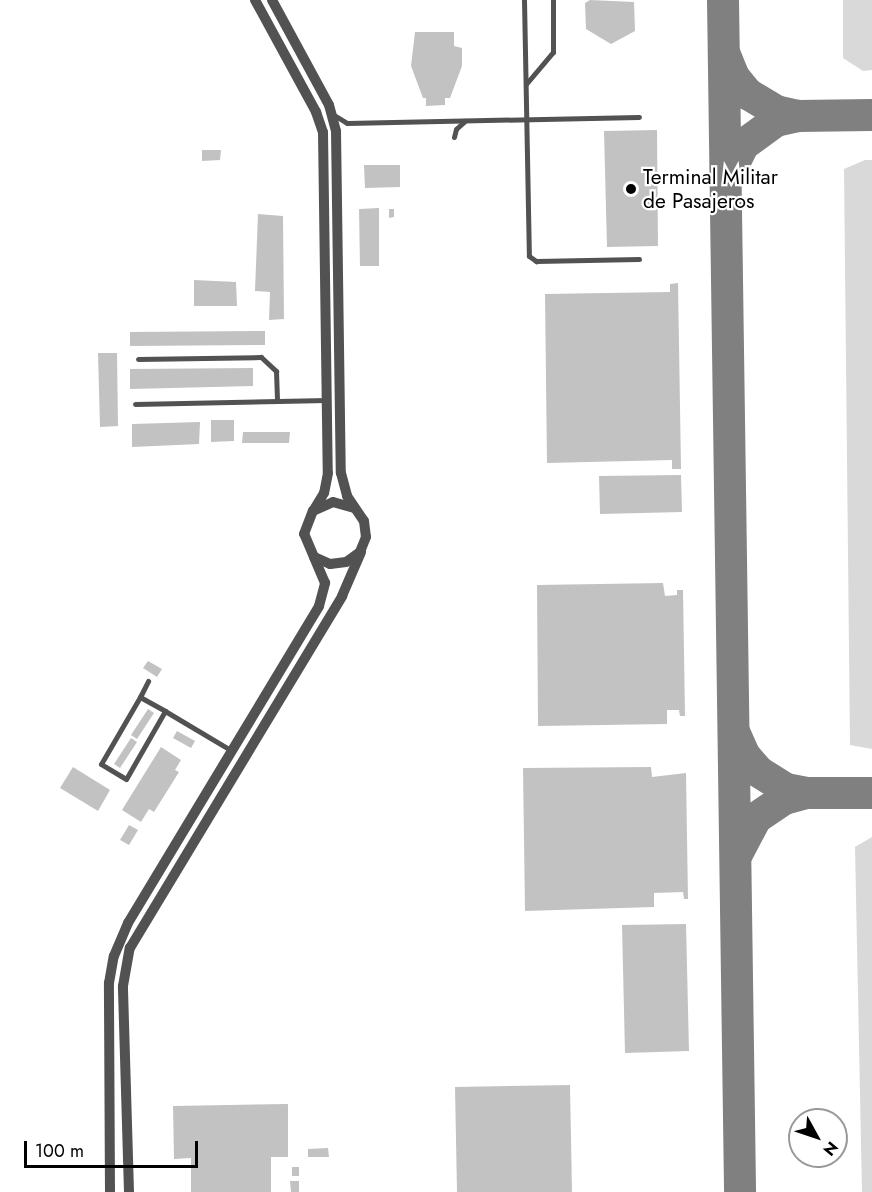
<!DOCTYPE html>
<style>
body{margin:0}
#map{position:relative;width:872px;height:1192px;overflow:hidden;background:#fff;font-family:Jost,sans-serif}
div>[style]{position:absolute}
.green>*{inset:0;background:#d9d9d9}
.taxiway>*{height:32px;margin:-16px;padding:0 16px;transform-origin:16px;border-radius:16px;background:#808080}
.building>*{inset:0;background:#c2c2c2}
.lane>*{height:5px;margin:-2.5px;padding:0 2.5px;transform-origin:2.5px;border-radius:2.5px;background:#525252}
.street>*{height:10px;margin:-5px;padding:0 5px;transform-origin:5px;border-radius:5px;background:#525252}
.dots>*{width:16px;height:16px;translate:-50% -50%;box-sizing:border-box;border:3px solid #fff;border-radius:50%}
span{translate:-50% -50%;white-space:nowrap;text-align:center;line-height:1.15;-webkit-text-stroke:4.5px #fff;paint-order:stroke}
.poi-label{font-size:21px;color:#000}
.left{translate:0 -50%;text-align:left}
.north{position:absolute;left:788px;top:1108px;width:60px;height:60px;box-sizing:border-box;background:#fff;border:2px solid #999;border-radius:50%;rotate:130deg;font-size:16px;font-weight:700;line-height:24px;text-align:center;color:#000}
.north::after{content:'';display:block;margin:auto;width:21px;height:27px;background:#000;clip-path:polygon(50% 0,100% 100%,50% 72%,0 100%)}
.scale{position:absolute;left:24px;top:1141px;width:174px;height:27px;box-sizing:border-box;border:3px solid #000;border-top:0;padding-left:8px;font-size:18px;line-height:21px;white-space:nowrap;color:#000;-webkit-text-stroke:4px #fff;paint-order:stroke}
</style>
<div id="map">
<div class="green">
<i style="clip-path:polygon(843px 0,872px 0,872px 70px,863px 71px,843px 58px)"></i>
<i style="clip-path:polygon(865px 160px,872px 160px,872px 749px,850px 745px,844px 169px)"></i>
<i style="clip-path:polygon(872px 837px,872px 1192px,862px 1192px,855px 847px)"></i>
</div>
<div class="taxiway">
<i style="left:723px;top:0;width:1192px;rotate:89.18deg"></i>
<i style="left:725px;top:55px;width:24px;rotate:68deg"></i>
<i style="left:734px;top:77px;width:22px;rotate:51deg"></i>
<i style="left:748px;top:94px;width:33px;rotate:31deg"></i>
<i style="left:776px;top:111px;width:23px;rotate:13deg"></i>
<i style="left:728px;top:176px;width:34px;rotate:-64deg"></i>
<i style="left:743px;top:145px;width:41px;rotate:-36deg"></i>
<i style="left:776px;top:121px;width:23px;rotate:-13deg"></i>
<i style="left:798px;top:116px;width:74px;rotate:-0.8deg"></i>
<i style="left:735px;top:734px;width:24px;rotate:66deg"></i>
<i style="left:745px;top:756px;width:21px;rotate:49deg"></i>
<i style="left:759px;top:772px;width:32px;rotate:32deg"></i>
<i style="left:786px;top:789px;width:20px;rotate:11deg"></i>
<i style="left:737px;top:854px;width:41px;rotate:-62.2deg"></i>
<i style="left:756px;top:818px;width:34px;rotate:-34deg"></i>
<i style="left:784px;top:799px;width:23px;rotate:-15deg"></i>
<i style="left:806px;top:793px;width:66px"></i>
</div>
<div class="building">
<i style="clip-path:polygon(590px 0,634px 2px,635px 31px,611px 44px,586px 29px,585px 3px)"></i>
<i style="clip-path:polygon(415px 32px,454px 32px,454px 46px,462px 48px,462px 66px,450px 98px,445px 98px,445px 105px,426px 106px,426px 98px,423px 98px,411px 66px)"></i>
<i style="clip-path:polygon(657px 130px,658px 246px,607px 247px,604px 131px)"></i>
<i style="clip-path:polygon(202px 150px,221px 150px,220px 160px,202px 161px)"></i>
<i style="clip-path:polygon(364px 165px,400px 165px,400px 187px,365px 188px)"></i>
<i style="clip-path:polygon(379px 208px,379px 266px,360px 266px,359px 209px)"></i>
<i style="clip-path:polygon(389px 209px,394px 209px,394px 217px,389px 218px)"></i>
<i style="clip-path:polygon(258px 214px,283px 216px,284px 319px,269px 320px,270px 292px,255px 291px)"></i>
<i style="clip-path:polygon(194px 280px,236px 282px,237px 306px,194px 306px)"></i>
<i style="clip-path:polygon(678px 283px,681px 469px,672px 469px,672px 460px,547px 463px,545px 294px,670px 292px,670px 284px)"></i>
<i style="clip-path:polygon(265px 331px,265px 345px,130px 346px,130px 332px)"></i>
<i style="clip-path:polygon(98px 353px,117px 353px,118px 426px,100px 427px)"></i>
<i style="clip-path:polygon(253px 368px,253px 386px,130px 389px,130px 369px)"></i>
<i style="clip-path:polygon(211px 420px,234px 420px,234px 441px,211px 442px)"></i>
<i style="clip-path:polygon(200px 422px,199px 444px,132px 447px,132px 424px)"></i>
<i style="clip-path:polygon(243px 432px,290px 432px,289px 443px,242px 443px)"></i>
<i style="clip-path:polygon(681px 475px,682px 512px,600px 514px,599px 476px)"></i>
<i style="clip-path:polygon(663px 583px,665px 596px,677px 595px,677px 590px,683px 590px,685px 716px,680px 716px,679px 710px,667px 710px,667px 724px,538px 726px,537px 585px)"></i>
<i style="clip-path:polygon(148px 661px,162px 669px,157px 677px,143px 668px)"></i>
<i style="clip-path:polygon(148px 709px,154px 713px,137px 739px,131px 735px)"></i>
<i style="clip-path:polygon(177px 731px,195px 741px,191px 748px,173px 738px)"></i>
<i style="clip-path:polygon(131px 738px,137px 742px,120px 768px,114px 764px)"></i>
<i style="clip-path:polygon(161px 747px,181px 760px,175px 770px,179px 772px,154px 812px,149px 809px,141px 822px,122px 810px)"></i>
<i style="clip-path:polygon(73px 767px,110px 790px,98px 811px,60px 788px)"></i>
<i style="clip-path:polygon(651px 767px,652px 777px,686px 773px,688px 899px,684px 899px,683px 892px,654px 893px,654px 907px,525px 911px,523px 768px)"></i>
<i style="clip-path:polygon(129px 825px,138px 830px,129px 845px,120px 840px)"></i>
<i style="clip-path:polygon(686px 924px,689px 1051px,625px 1053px,622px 925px)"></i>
<i style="clip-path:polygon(570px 1085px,572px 1192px,457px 1192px,455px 1087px)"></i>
<i style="clip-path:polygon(288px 1104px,288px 1157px,271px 1157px,271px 1192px,191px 1192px,191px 1158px,174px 1159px,173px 1106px)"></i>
<i style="clip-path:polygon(328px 1148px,329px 1157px,308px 1157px,308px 1149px)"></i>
<i style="clip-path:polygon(292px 1167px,299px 1167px,299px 1176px,292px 1176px)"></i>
<i style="clip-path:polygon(290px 1181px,299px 1181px,299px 1192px,291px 1192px)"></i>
</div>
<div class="lane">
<i style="left:524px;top:0;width:256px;rotate:88.9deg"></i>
<i style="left:529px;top:256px;width:9px;rotate:36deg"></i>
<i style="left:536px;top:261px;width:103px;rotate:-1.1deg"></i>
<i style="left:526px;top:84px;width:42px;rotate:-49.8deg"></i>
<i style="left:553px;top:52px;width:52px;rotate:-90deg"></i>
<i style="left:334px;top:115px;width:15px;rotate:32deg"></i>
<i style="left:347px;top:123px;width:292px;rotate:-1.2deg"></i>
<i style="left:454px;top:137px;width:8px;rotate:-76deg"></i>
<i style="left:456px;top:129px;width:12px;rotate:-42deg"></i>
<i style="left:138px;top:359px;width:123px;rotate:-0.9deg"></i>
<i style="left:261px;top:357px;width:21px;rotate:43deg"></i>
<i style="left:276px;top:371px;width:30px;rotate:88deg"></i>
<i style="left:135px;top:404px;width:192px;rotate:-1.2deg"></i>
<i style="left:140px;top:697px;width:18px;rotate:-63deg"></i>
<i style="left:165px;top:711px;width:78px;rotate:119.8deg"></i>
<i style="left:126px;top:779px;width:29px;rotate:-149deg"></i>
<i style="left:101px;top:764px;width:78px;rotate:-59.8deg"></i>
<i style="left:140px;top:697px;width:29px;rotate:29deg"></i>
<i style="left:165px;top:711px;width:78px;rotate:30.8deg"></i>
</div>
<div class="street">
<i style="left:255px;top:0;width:128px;rotate:61.4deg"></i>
<i style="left:316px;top:112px;width:21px;rotate:71deg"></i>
<i style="left:323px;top:132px;width:341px;rotate:89.2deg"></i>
<i style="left:328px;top:473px;width:20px;rotate:101deg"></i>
<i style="left:324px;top:493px;width:17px;rotate:121deg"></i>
<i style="left:272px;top:0;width:119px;rotate:61.5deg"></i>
<i style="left:329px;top:105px;width:27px;rotate:75deg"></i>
<i style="left:336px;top:131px;width:342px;rotate:89.2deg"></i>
<i style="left:341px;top:473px;width:24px;rotate:75deg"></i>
<i style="left:347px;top:496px;width:30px;rotate:56deg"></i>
<i style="left:364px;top:521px;width:16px;rotate:83deg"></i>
<i style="left:366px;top:537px;width:16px;rotate:112deg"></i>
<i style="left:360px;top:552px;width:17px;rotate:144deg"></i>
<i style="left:346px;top:562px;width:16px;rotate:173deg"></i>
<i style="left:330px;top:564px;width:17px;rotate:-156deg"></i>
<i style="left:314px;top:557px;width:25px;rotate:-113deg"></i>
<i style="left:304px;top:534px;width:25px;rotate:-69deg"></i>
<i style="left:313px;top:511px;width:22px;rotate:-24deg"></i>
<i style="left:333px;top:502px;width:22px;rotate:16deg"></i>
<i style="left:110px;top:1192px;width:209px;rotate:-90.3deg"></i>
<i style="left:109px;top:983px;width:27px;rotate:-80deg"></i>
<i style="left:114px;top:956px;width:36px;rotate:-67deg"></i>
<i style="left:128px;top:923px;width:370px;rotate:-58.9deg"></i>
<i style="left:319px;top:606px;width:24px;rotate:-75deg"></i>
<i style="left:325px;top:583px;width:28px;rotate:-113deg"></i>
<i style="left:129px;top:1192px;width:206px;rotate:-91.7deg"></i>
<i style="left:123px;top:986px;width:39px;rotate:-80deg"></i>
<i style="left:130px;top:948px;width:411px;rotate:-58.9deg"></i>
<i style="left:342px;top:596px;width:48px;rotate:-66.6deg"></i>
</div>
<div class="dots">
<i style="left:631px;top:189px;background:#000"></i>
</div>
<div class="poi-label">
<span class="left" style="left:643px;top:189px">Terminal Militar<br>de Pasajeros</span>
</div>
<div class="north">N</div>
<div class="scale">100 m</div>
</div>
